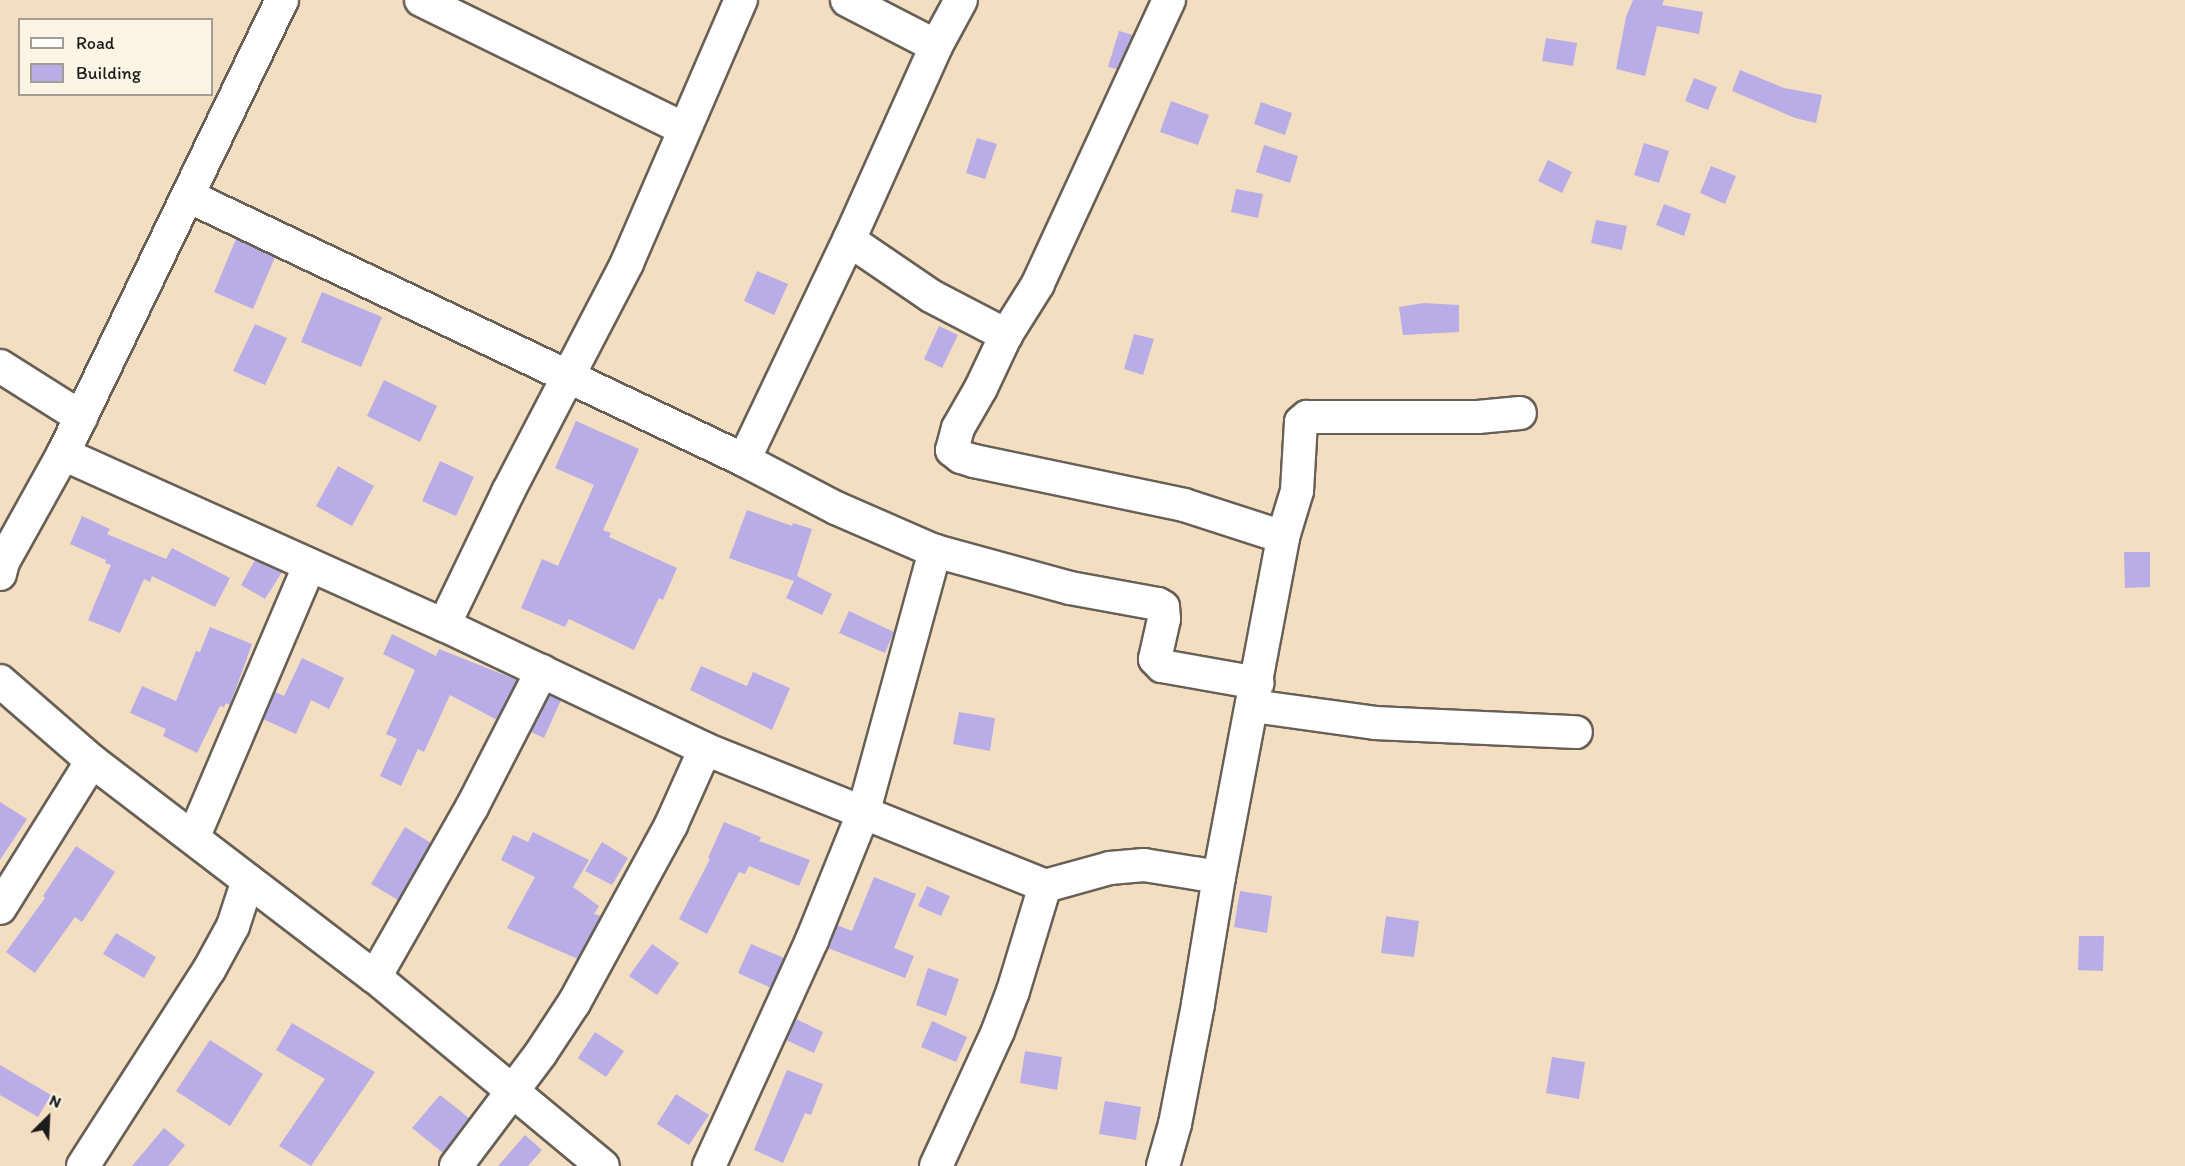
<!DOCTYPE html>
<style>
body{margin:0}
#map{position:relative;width:2185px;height:1166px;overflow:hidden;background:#f4dec1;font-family:Itim,sans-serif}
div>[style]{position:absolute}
.building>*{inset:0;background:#b8ade7}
.roads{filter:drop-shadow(2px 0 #686056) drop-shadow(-2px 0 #686056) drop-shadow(0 2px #686056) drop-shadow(0 -2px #686056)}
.minor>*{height:32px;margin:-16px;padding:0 16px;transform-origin:16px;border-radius:16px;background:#fff}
span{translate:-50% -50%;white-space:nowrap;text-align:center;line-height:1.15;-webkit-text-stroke:4.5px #fcf5e5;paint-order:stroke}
.legend{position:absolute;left:18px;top:18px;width:195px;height:78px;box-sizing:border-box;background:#fcf5e5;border:2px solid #a29e95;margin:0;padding:8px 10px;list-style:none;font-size:18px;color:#1c1c1c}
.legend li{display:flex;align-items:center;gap:12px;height:30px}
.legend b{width:30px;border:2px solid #a29e95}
.north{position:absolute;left:18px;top:1088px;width:60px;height:60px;-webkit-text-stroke:4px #fcf5e5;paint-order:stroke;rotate:24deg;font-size:16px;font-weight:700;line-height:24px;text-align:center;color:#1c1c1c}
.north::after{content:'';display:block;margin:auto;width:21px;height:27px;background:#1c1c1c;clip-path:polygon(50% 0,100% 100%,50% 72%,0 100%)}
</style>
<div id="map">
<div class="building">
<i style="clip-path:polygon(1633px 0,1664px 0,1662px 5px,1703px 12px,1699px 34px,1657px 26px,1645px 76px,1616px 69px,1626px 17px)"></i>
<i style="clip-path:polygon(1119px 31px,1133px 35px,1117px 69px,1108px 67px)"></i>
<i style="clip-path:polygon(1546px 38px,1577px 43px,1573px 66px,1542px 61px)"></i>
<i style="clip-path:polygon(1740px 70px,1784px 88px,1822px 95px,1816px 123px,1795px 118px,1732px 91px)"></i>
<i style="clip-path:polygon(1694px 78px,1717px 87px,1708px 110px,1685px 101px)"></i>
<i style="clip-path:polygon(1171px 101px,1209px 115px,1198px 145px,1160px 132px)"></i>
<i style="clip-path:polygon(1261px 102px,1292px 113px,1285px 135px,1254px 124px)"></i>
<i style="clip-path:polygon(977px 138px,997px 144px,985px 179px,966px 173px)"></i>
<i style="clip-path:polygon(1644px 143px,1669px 151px,1659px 183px,1634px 175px)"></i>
<i style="clip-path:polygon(1264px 145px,1298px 156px,1290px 183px,1256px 172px)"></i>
<i style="clip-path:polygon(1548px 160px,1572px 172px,1562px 193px,1538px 181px)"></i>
<i style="clip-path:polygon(1711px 166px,1736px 176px,1725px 204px,1700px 193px)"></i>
<i style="clip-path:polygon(1236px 189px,1263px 194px,1258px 218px,1231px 212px)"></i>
<i style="clip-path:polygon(1664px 204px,1691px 214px,1684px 236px,1656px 225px)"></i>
<i style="clip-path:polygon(1596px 220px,1627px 226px,1622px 250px,1591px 243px)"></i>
<i style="clip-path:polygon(236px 239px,275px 257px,253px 309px,214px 292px)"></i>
<i style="clip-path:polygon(757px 271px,788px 284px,774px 315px,744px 301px)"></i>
<i style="clip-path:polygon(322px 292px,382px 317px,361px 367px,301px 342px)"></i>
<i style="clip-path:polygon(1424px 303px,1459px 305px,1459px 332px,1403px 335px,1399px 307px)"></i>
<i style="clip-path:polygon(255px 324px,287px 338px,265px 385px,233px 371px)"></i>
<i style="clip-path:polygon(939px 326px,958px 335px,942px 368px,924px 359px)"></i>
<i style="clip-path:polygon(1134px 334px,1154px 339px,1143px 375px,1124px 369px)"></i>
<i style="clip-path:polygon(384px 380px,437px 406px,420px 442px,367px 416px)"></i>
<i style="clip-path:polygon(576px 421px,639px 449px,603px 530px,611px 533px,609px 537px,677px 568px,663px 600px,659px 598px,634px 650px,569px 619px,565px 627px,521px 608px,542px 559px,558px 566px,594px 485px,555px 468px)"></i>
<i style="clip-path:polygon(440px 461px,474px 477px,456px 516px,422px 501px)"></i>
<i style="clip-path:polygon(338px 466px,374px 486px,352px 526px,316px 506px)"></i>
<i style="clip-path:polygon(747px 510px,792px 526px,793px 523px,812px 529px,797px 576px,832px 594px,822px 615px,786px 598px,794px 581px,729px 558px)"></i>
<i style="clip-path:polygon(82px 516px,110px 529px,107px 534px,166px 559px,172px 548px,230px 578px,215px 607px,152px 576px,150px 582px,144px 579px,120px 633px,88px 620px,111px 565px,105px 563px,106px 560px,70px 544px)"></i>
<i style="clip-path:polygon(2124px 552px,2150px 552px,2150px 587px,2125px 588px)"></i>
<i style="clip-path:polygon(255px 560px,282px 572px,265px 599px,241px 585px)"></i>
<i style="clip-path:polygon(849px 611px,894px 632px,885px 653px,839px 633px)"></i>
<i style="clip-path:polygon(210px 627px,252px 644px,230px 705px,226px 703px,224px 707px,220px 706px,197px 753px,163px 736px,166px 729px,130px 713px,142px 686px,176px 701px,196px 651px,200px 652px)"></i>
<i style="clip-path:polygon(392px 634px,436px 656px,439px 649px,517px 680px,497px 720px,450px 695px,424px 752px,418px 749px,401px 786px,380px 776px,397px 739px,386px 734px,415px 670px,383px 654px)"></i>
<i style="clip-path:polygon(302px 658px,344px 678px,329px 709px,311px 700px,296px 734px,263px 719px,275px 692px,284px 696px)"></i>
<i style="clip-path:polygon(701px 666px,747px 686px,753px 672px,790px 688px,772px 730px,690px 690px)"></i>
<i style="clip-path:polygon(550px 695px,561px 700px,544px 738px,531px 732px)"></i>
<i style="clip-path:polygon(959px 712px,995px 718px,990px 751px,953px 744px)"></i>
<i style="clip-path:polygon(0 802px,27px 819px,0 860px)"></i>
<i style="clip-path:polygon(724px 822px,761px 837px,759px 841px,810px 860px,799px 886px,749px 866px,745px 874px,739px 872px,707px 934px,679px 919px,710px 859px,708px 858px)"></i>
<i style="clip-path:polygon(405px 827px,431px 843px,398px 900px,371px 884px)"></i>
<i style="clip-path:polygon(533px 832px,589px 860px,573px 887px,599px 906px,594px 914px,601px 916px,578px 959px,507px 928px,535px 877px,501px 860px,513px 835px,528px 842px)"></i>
<i style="clip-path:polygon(602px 842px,628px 858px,612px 885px,585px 871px)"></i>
<i style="clip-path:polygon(76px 846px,115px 872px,82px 922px,75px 917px,35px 973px,6px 952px,45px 898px,43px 896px)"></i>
<i style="clip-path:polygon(874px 877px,916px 894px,894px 948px,914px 956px,905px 978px,828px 948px,837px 925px,852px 931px)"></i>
<i style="clip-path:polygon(927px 886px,950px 896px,941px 916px,918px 906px)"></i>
<i style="clip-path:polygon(1240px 891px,1272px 896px,1267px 933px,1234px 927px)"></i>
<i style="clip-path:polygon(1386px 916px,1419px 921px,1414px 957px,1381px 953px)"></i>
<i style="clip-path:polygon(116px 933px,156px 957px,144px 978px,103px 954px)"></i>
<i style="clip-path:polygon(2079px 936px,2104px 936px,2103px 971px,2078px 970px)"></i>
<i style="clip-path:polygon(652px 944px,679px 963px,657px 995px,629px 976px)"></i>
<i style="clip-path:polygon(751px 944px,784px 958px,771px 988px,738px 973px)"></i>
<i style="clip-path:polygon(928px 968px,959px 979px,946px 1016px,916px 1005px)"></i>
<i style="clip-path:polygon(796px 1019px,823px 1032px,814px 1053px,786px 1040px)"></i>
<i style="clip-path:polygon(932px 1021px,967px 1037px,956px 1062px,921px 1047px)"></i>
<i style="clip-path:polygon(292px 1023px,375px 1072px,311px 1166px,279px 1146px,325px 1079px,276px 1050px)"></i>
<i style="clip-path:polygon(595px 1032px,624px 1051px,606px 1077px,578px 1058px)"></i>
<i style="clip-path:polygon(210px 1040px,263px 1074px,230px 1126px,176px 1091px)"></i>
<i style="clip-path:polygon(1025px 1051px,1062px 1057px,1057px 1090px,1020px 1083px)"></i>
<i style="clip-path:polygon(1552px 1057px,1585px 1062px,1579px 1099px,1546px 1093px)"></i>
<i style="clip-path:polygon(0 1065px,51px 1095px,38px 1117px,0 1095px)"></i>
<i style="clip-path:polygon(787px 1070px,823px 1084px,811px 1115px,805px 1113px,783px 1163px,754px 1150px)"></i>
<i style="clip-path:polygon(676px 1094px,709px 1115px,689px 1145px,657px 1124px)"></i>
<i style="clip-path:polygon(440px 1095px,469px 1118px,443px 1153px,412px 1128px)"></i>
<i style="clip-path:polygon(1105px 1101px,1141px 1107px,1136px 1140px,1099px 1134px)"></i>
<i style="clip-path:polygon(164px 1128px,185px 1145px,168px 1166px,132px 1166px)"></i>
<i style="clip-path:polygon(525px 1135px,542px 1150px,528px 1166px,498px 1166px)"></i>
</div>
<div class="roads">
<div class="minor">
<i style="left:421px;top:0;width:293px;rotate:26.1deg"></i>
<i style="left:847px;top:0;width:100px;rotate:27.3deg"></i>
<i style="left:1169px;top:0;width:313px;rotate:114.8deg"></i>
<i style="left:1038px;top:284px;width:60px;rotate:122.1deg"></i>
<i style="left:1006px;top:335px;width:59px;rotate:115.3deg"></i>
<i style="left:981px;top:388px;width:46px;rotate:119.9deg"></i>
<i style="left:958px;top:428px;width:23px;rotate:105deg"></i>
<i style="left:952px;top:450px;width:11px;rotate:38deg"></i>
<i style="left:961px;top:457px;width:14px;rotate:17deg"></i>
<i style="left:974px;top:461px;width:215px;rotate:11.8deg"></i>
<i style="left:1184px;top:505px;width:104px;rotate:17.9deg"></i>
<i style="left:188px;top:196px;width:615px;rotate:25.4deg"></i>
<i style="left:744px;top:460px;width:104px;rotate:27.6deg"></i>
<i style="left:836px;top:508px;width:108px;rotate:23.5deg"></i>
<i style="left:935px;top:551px;width:140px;rotate:15.3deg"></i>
<i style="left:1070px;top:588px;width:89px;rotate:10.3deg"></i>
<i style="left:1158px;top:604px;width:6px;rotate:31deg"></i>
<i style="left:1163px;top:607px;width:12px;rotate:85deg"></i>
<i style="left:1164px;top:619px;width:41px;rotate:102.7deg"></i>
<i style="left:1155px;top:659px;width:10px;rotate:45deg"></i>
<i style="left:1162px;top:666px;width:97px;rotate:10.1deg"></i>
<i style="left:849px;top:240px;width:99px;rotate:34.3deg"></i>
<i style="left:931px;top:296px;width:85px;rotate:27.5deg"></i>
<i style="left:0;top:366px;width:96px;rotate:32.2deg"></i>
<i style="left:63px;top:454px;width:418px;rotate:24.2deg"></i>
<i style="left:444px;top:625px;width:289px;rotate:25.4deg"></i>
<i style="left:705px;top:749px;width:367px;rotate:21.9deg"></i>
<i style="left:1045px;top:886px;width:67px;rotate:-15.5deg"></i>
<i style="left:1110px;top:868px;width:34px;rotate:-5deg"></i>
<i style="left:1144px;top:865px;width:76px;rotate:9.1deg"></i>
<i style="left:744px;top:460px;width:244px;rotate:-64.5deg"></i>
<i style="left:849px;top:240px;width:213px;rotate:-65.8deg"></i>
<i style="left:936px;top:46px;width:52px;rotate:-61.5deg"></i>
<i style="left:0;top:574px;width:12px;rotate:-76deg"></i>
<i style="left:3px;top:562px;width:124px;rotate:-60.9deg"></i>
<i style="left:63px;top:454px;width:504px;rotate:-64.25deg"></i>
<i style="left:444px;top:625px;width:148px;rotate:-64.3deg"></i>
<i style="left:508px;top:492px;width:258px;rotate:-62.5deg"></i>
<i style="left:627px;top:263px;width:287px;rotate:-66.6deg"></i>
<i style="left:0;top:681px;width:122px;rotate:41deg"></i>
<i style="left:92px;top:761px;width:356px;rotate:37.4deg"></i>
<i style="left:375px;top:977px;width:296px;rotate:39.7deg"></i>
<i style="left:1253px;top:706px;width:123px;rotate:7.9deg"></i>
<i style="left:1375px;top:723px;width:201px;rotate:2.6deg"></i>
<i style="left:194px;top:836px;width:293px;rotate:-66.9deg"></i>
<i style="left:0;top:908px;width:173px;rotate:-58deg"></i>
<i style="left:375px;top:977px;width:196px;rotate:-60.3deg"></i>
<i style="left:472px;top:807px;width:153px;rotate:-62.8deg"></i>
<i style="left:83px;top:1166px;width:233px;rotate:-57.3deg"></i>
<i style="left:209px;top:970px;width:50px;rotate:-61.4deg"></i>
<i style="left:233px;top:926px;width:48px;rotate:-71.9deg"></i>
<i style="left:456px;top:1166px;width:141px;rotate:-53deg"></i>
<i style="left:541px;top:1053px;width:60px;rotate:-56.6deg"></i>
<i style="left:574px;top:1003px;width:203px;rotate:-61.4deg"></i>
<i style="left:671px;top:825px;width:83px;rotate:-65.9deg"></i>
<i style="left:709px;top:1166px;width:248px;rotate:-65.5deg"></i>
<i style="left:812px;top:940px;width:136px;rotate:-68deg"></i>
<i style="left:863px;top:814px;width:273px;rotate:-74.7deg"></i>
<i style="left:936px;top:1166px;width:149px;rotate:-65.3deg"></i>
<i style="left:998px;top:1031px;width:43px;rotate:-69.4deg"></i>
<i style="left:1013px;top:991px;width:110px;rotate:-73.1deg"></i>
<i style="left:1163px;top:1166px;width:44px;rotate:-74.1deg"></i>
<i style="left:1175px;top:1124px;width:122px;rotate:-79.1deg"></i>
<i style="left:1198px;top:1004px;width:129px;rotate:-80.6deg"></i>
<i style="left:1219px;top:877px;width:346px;rotate:-79.3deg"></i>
<i style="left:1283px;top:537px;width:48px;rotate:-73.1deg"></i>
<i style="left:1297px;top:491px;width:69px;rotate:-86.7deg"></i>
<i style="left:1301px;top:422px;width:8px;rotate:-40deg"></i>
<i style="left:1307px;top:417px;width:171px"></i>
<i style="left:1478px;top:417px;width:42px;rotate:-5.4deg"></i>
</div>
</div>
<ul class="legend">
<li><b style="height:8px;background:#fff"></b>Road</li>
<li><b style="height:16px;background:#b8ade7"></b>Building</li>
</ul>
<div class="north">N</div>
</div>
